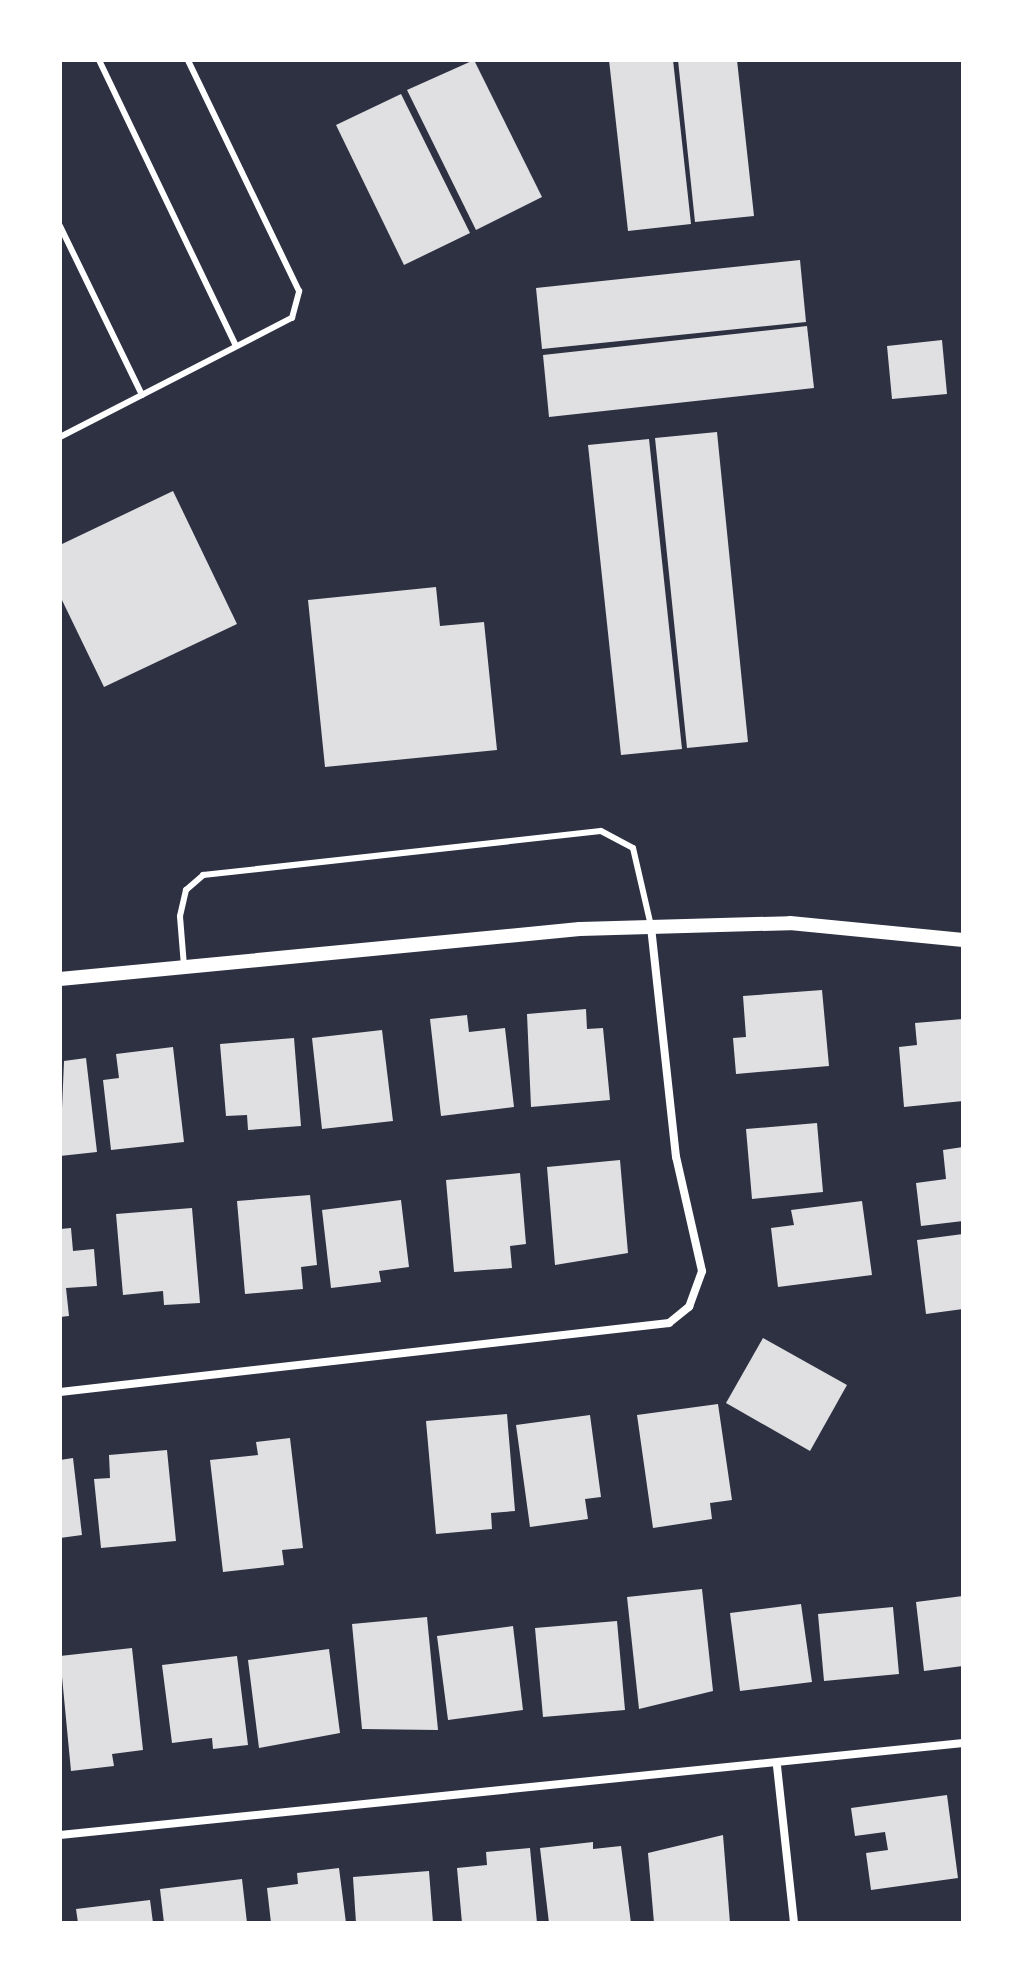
<!DOCTYPE html>
<style>
body{margin:0}
#map{position:relative;width:1023px;height:1983px;overflow:hidden;background:#2d3142;font-family:Barlow,sans-serif}
div>[style]{position:absolute}
.building>*{inset:0;background:#e0e0e3}
.service>*{height:6px;margin:-3px;padding:0 3px;transform-origin:3px;border-radius:3px;background:#fff}
.minor>*{height:8px;margin:-4px;padding:0 4px;transform-origin:4px;border-radius:4px;background:#fff}
.tertiary>*{height:14px;margin:-7px;padding:0 7px;transform-origin:7px;border-radius:7px;background:#fff}
span{translate:-50% -50%;white-space:nowrap;text-align:center;line-height:1.15;-webkit-text-stroke:8px #fff;paint-order:stroke}
.frame{position:absolute;inset:0;border:62px solid #fff;pointer-events:none}
</style>
<div id="map">
<div class="building">
<i style="clip-path:polygon(474px 60px,542px 197px,476px 230px,407px 90px)"></i>
<i style="clip-path:polygon(609px 60px,673px 60px,691px 224px,628px 231px)"></i>
<i style="clip-path:polygon(678px 60px,737px 60px,754px 216px,695px 222px)"></i>
<i style="clip-path:polygon(401px 94px,470px 233px,404px 265px,336px 125px)"></i>
<i style="clip-path:polygon(800px 260px,806px 322px,542px 349px,536px 288px)"></i>
<i style="clip-path:polygon(807px 326px,814px 388px,549px 417px,543px 355px)"></i>
<i style="clip-path:polygon(942px 340px,947px 394px,892px 399px,887px 346px)"></i>
<i style="clip-path:polygon(717px 432px,748px 742px,687px 748px,655px 438px)"></i>
<i style="clip-path:polygon(649px 439px,682px 749px,621px 755px,588px 445px)"></i>
<i style="clip-path:polygon(173px 491px,237px 624px,104px 687px,60px 596px,60px 545px)"></i>
<i style="clip-path:polygon(436px 587px,440px 626px,484px 622px,497px 750px,325px 767px,308px 600px)"></i>
<i style="clip-path:polygon(822px 990px,829px 1066px,736px 1074px,733px 1038px,746px 1037px,743px 996px)"></i>
<i style="clip-path:polygon(586px 1009px,587px 1029px,603px 1028px,610px 1100px,531px 1107px,527px 1014px)"></i>
<i style="clip-path:polygon(467px 1015px,469px 1032px,505px 1028px,514px 1107px,441px 1116px,430px 1019px)"></i>
<i style="clip-path:polygon(963px 1019px,963px 1101px,904px 1107px,899px 1047px,917px 1045px,915px 1023px)"></i>
<i style="clip-path:polygon(382px 1030px,393px 1121px,322px 1129px,312px 1038px)"></i>
<i style="clip-path:polygon(294px 1038px,301px 1126px,248px 1130px,247px 1115px,226px 1116px,220px 1044px)"></i>
<i style="clip-path:polygon(173px 1047px,184px 1142px,111px 1150px,103px 1080px,119px 1078px,116px 1054px)"></i>
<i style="clip-path:polygon(86px 1058px,97px 1152px,60px 1156px,64px 1061px)"></i>
<i style="clip-path:polygon(817px 1123px,823px 1192px,752px 1199px,746px 1129px)"></i>
<i style="clip-path:polygon(963px 1147px,963px 1221px,921px 1226px,916px 1183px,946px 1179px,943px 1150px)"></i>
<i style="clip-path:polygon(620px 1160px,628px 1253px,555px 1265px,547px 1167px)"></i>
<i style="clip-path:polygon(520px 1173px,526px 1244px,510px 1246px,512px 1268px,454px 1272px,446px 1180px)"></i>
<i style="clip-path:polygon(310px 1195px,317px 1265px,301px 1267px,303px 1289px,245px 1294px,237px 1201px)"></i>
<i style="clip-path:polygon(401px 1200px,409px 1267px,379px 1271px,381px 1282px,331px 1288px,322px 1210px)"></i>
<i style="clip-path:polygon(862px 1201px,872px 1275px,778px 1287px,771px 1228px,794px 1225px,791px 1210px)"></i>
<i style="clip-path:polygon(192px 1208px,200px 1303px,164px 1305px,163px 1291px,123px 1295px,116px 1214px)"></i>
<i style="clip-path:polygon(71px 1228px,73px 1251px,94px 1249px,97px 1286px,66px 1288px,69px 1316px,60px 1317px,60px 1229px)"></i>
<i style="clip-path:polygon(963px 1234px,963px 1309px,926px 1314px,917px 1240px)"></i>
<i style="clip-path:polygon(763px 1338px,847px 1385px,810px 1451px,726px 1403px)"></i>
<i style="clip-path:polygon(718px 1404px,732px 1500px,710px 1503px,712px 1519px,653px 1528px,637px 1415px)"></i>
<i style="clip-path:polygon(507px 1414px,515px 1511px,491px 1513px,492px 1529px,436px 1534px,426px 1421px)"></i>
<i style="clip-path:polygon(590px 1415px,601px 1497px,585px 1499px,588px 1519px,530px 1527px,516px 1425px)"></i>
<i style="clip-path:polygon(290px 1438px,303px 1548px,282px 1550px,284px 1565px,223px 1572px,210px 1460px,258px 1455px,256px 1442px)"></i>
<i style="clip-path:polygon(167px 1450px,176px 1541px,101px 1548px,94px 1479px,110px 1478px,109px 1455px)"></i>
<i style="clip-path:polygon(73px 1458px,82px 1535px,60px 1538px,60px 1460px)"></i>
<i style="clip-path:polygon(702px 1589px,713px 1691px,639px 1709px,627px 1597px)"></i>
<i style="clip-path:polygon(963px 1596px,963px 1666px,924px 1671px,916px 1602px)"></i>
<i style="clip-path:polygon(801px 1604px,812px 1682px,740px 1691px,730px 1613px)"></i>
<i style="clip-path:polygon(893px 1607px,899px 1674px,824px 1681px,818px 1614px)"></i>
<i style="clip-path:polygon(427px 1617px,438px 1730px,362px 1729px,352px 1624px)"></i>
<i style="clip-path:polygon(617px 1621px,625px 1710px,543px 1717px,535px 1628px)"></i>
<i style="clip-path:polygon(513px 1626px,523px 1710px,448px 1720px,437px 1636px)"></i>
<i style="clip-path:polygon(132px 1648px,143px 1750px,112px 1754px,114px 1766px,71px 1771px,60px 1656px)"></i>
<i style="clip-path:polygon(329px 1649px,340px 1733px,259px 1748px,248px 1660px)"></i>
<i style="clip-path:polygon(237px 1656px,248px 1745px,213px 1749px,212px 1738px,172px 1743px,162px 1665px)"></i>
<i style="clip-path:polygon(947px 1795px,958px 1878px,871px 1890px,866px 1853px,888px 1850px,885px 1832px,855px 1836px,851px 1808px)"></i>
<i style="clip-path:polygon(723px 1835px,730px 1923px,654px 1923px,648px 1853px)"></i>
<i style="clip-path:polygon(593px 1842px,593px 1849px,621px 1846px,631px 1923px,549px 1923px,540px 1848px)"></i>
<i style="clip-path:polygon(530px 1848px,537px 1923px,462px 1923px,457px 1868px,487px 1865px,486px 1852px)"></i>
<i style="clip-path:polygon(339px 1868px,346px 1923px,271px 1923px,267px 1888px,298px 1884px,297px 1873px)"></i>
<i style="clip-path:polygon(429px 1871px,433px 1923px,356px 1923px,353px 1877px)"></i>
<i style="clip-path:polygon(242px 1879px,247px 1923px,164px 1923px,160px 1889px)"></i>
<i style="clip-path:polygon(150px 1900px,153px 1923px,78px 1923px,76px 1909px)"></i>
</div>
<div class="service">
<i style="left:99px;top:60px;width:317px;rotate:64.4deg"></i>
<i style="left:60px;top:226px;width:188px;rotate:64.1deg"></i>
<i style="left:60px;top:437px;width:261px;rotate:-27.2deg"></i>
<i style="left:292px;top:318px;width:28px;rotate:-75deg"></i>
<i style="left:299px;top:291px;width:256px;rotate:-115.7deg"></i>
<i style="left:184px;top:966px;width:50px;rotate:-94.6deg"></i>
<i style="left:180px;top:916px;width:27px;rotate:-77deg"></i>
<i style="left:186px;top:890px;width:23px;rotate:-41deg"></i>
<i style="left:203px;top:875px;width:400px;rotate:-6.3deg"></i>
<i style="left:601px;top:831px;width:36px;rotate:28deg"></i>
<i style="left:633px;top:848px;width:80px;rotate:77deg"></i>
</div>
<div class="minor">
<i style="left:60px;top:1392px;width:613px;rotate:-6.46deg"></i>
<i style="left:669px;top:1323px;width:26px;rotate:-39deg"></i>
<i style="left:689px;top:1307px;width:38px;rotate:-70deg"></i>
<i style="left:702px;top:1271px;width:117px;rotate:-102.8deg"></i>
<i style="left:676px;top:1157px;width:231px;rotate:-96.2deg"></i>
<i style="left:777px;top:1766px;width:158px;rotate:83.8deg"></i>
<i style="left:60px;top:1835px;width:908px;rotate:-5.82deg"></i>
</div>
<div class="tertiary">
<i style="left:60px;top:979px;width:522px;rotate:-5.49deg"></i>
<i style="left:580px;top:929px;width:210px;rotate:-1.6deg"></i>
<i style="left:790px;top:923px;width:174px;rotate:5.6deg"></i>
</div>
<div class="frame"></div>
</div>
